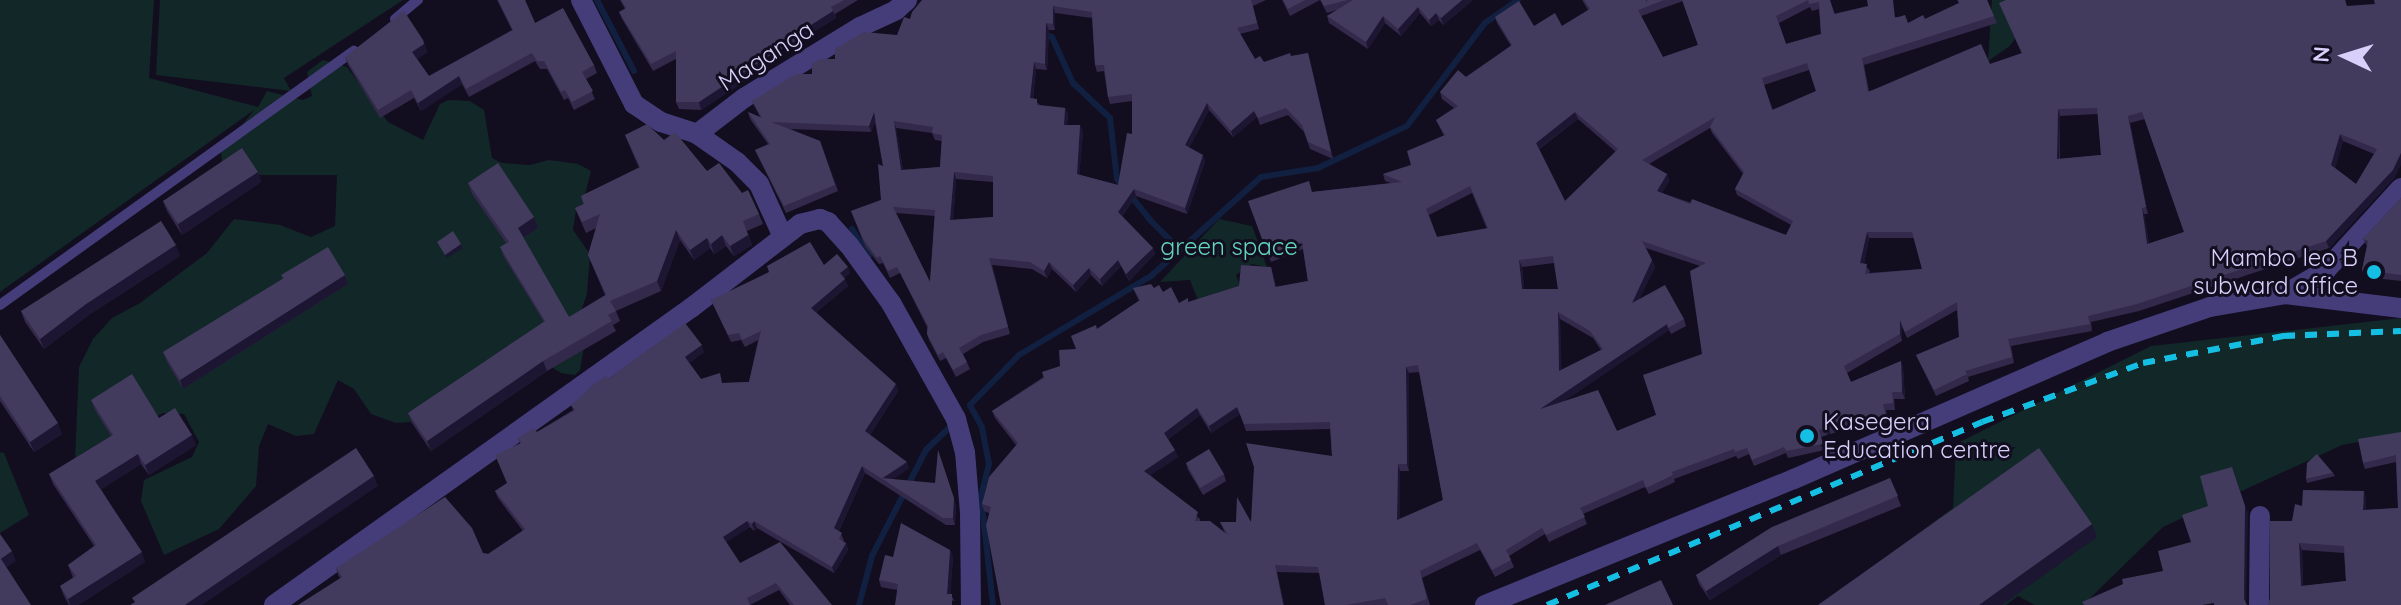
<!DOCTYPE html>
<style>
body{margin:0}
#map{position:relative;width:2401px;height:605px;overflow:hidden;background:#120e1f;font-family:Quicksand,sans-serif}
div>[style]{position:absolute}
.green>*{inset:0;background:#122728}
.stream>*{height:6px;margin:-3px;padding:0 3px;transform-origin:3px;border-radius:3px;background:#112040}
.service>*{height:10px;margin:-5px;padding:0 5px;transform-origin:5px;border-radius:5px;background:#443d7a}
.minor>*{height:20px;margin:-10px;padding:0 10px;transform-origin:10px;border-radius:10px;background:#443d7a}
.tertiary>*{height:20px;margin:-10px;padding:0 10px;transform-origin:10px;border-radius:10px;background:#443d7a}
.rail>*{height:6px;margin-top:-3px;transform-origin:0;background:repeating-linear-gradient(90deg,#14bfe3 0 12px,transparent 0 22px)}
.wall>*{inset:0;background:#32294b}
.shaded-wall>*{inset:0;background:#1d1632}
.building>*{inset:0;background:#433b5e}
.dots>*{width:22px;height:22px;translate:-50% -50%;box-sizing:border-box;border:4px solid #120e1f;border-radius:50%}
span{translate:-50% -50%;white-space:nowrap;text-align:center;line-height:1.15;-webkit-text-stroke:6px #120e1f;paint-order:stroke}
.street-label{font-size:24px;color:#d8d0fb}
.park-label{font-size:24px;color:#63d4c0}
.poi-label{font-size:24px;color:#d8d0fb}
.right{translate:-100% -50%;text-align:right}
.left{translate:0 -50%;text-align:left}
.north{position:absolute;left:2305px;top:16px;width:80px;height:80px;-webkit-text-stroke:6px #120e1f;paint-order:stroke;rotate:274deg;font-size:22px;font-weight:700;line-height:32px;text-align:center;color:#d8d0fb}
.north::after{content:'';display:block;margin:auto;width:28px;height:36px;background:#d8d0fb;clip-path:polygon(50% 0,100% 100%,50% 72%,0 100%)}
</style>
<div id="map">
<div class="green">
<i style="clip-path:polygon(0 0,154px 0,149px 78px,258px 107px,267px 91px,303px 100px,312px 96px,307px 72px,323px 60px,347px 67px,388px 122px,423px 140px,440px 104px,449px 100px,470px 101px,484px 110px,492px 158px,502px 163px,530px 165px,549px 160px,578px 164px,591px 171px,583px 203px,576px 210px,573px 230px,590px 254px,587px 294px,581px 311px,585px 339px,580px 370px,575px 375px,561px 373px,550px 366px,433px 420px,396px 423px,371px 414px,354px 389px,338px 380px,314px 434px,296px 436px,268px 424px,259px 446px,256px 486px,219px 529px,164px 555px,141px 501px,144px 480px,192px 457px,199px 442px,184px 414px,163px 413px,75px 460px,79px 367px,93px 339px,112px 318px,140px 303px,207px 253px,234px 219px,280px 225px,311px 237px,335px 226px,337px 175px,259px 175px,223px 170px,221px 152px,254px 110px,0 292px)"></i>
<i style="clip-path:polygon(160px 0,403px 0,284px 78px,291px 91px,156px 75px)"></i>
<i style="clip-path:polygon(1992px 0,2041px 0,2010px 46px,1988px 61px)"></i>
<i style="clip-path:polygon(1219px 219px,1252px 226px,1267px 267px,1252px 264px,1236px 275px,1241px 288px,1198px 300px,1190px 280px,1160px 282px)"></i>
<i style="clip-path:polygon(2401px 318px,2401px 434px,2342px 445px,2163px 527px,2083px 605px,2035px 605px,2018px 596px,2006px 605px,1820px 605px,1953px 508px,1956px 444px,2151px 346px)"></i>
<i style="clip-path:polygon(0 452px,4px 453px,29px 515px,0 533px)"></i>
</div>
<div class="stream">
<i style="left:597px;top:0;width:80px;rotate:62.5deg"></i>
<i style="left:1042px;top:33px;width:11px;rotate:22deg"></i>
<i style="left:1052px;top:37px;width:51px;rotate:65.5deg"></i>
<i style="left:1073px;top:83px;width:51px;rotate:43.4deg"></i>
<i style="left:1110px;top:118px;width:61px;rotate:83.5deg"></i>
<i style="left:1117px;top:179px;width:54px;rotate:51deg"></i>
<i style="left:1151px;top:221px;width:41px;rotate:45deg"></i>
<i style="left:852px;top:229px;width:32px;rotate:58deg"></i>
<i style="left:859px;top:605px;width:51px;rotate:-75.1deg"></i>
<i style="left:872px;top:556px;width:119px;rotate:-63deg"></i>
<i style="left:926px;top:450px;width:33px;rotate:-44deg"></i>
<i style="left:993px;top:605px;width:110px;rotate:-96.3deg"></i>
<i style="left:981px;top:496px;width:33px;rotate:-76deg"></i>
<i style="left:989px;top:464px;width:38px;rotate:-101deg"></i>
<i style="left:982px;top:427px;width:25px;rotate:-119deg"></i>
<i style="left:970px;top:405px;width:70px;rotate:-45.6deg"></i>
<i style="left:1019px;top:355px;width:154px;rotate:-30.9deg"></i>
<i style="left:1151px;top:276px;width:148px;rotate:-42deg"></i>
<i style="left:1261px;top:177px;width:58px;rotate:-9deg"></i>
<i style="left:1318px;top:168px;width:98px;rotate:-25.3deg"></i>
<i style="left:1407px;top:126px;width:129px;rotate:-52.9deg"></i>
<i style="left:1485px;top:23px;width:40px;rotate:-34.9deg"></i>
</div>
<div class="service">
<i style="left:395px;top:19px;width:30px;rotate:-40deg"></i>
<i style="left:0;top:305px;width:436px;rotate:-35.7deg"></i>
</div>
<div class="minor">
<i style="left:697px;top:134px;width:59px;rotate:-37.5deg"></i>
<i style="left:744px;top:98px;width:136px;rotate:-31.5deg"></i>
<i style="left:860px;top:27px;width:40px;rotate:-25deg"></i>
<i style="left:896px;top:10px;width:15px;rotate:-42deg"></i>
<i style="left:2285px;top:294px;width:117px;rotate:6.9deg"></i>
<i style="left:1485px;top:605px;width:334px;rotate:-22.2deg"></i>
<i style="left:1794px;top:479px;width:342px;rotate:-23.6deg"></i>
<i style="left:2107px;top:342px;width:109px;rotate:-18.8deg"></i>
<i style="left:2210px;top:307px;width:76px;rotate:-9.8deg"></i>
<i style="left:2285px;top:294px;width:48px;rotate:-30.3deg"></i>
<i style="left:2326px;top:270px;width:111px;rotate:-47.6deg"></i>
<i style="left:2259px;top:605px;width:89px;rotate:-89.4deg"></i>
</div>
<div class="tertiary">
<i style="left:581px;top:0;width:117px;rotate:63deg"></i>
<i style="left:634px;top:104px;width:32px;rotate:34deg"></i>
<i style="left:661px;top:122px;width:38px;rotate:18deg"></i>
<i style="left:697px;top:134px;width:49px;rotate:35deg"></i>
<i style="left:737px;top:162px;width:31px;rotate:45deg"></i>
<i style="left:759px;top:184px;width:58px;rotate:65.6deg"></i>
<i style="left:274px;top:605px;width:512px;rotate:-35.46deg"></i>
<i style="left:691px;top:308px;width:138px;rotate:-37.6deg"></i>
<i style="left:800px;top:224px;width:21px;rotate:-14deg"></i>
<i style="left:820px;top:219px;width:9px;rotate:21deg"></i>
<i style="left:828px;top:222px;width:31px;rotate:48deg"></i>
<i style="left:849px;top:245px;width:72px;rotate:54.1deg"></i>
<i style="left:891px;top:303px;width:133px;rotate:60.7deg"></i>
<i style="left:956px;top:419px;width:34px;rotate:75deg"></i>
<i style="left:965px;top:452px;width:61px;rotate:85.3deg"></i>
<i style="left:970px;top:513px;width:92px;rotate:89.4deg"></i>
</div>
<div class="rail">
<i style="left:1547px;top:605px;width:472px;rotate:-22.8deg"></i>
<i style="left:1982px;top:422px;width:171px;rotate:-20.1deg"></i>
<i style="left:2143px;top:363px;width:143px;rotate:-10.9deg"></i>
<i style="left:2283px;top:336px;width:118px;rotate:-2.4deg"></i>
</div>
<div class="wall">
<i style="clip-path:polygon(497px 0,525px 0,535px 23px,594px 65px,597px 73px,586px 79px,595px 99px,574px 110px,568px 98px,564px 100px,547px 69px,540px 69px,535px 61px,469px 97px,462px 84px,421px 111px,414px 98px,380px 118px,348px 65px,345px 57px,423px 40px,427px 52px,417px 59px,429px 76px,512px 30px)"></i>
<i style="clip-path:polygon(620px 0,858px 0,835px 14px,836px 18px,805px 37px,766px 58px,769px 65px,701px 110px,679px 109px,676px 102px,676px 59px,653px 71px,622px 19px,619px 12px,625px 9px)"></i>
<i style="clip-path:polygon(evenodd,922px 0,1266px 0,1253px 6px,1259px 29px,1240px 34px,1255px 59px,1264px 62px,1308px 53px,1333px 159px,1310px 149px,1304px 132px,1288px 115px,1260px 125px,1257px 117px,1233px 137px,1209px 110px,1189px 148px,1205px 161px,1187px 214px,1136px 196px,1122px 216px,1153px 248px,1155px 254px,1129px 281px,1121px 266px,1102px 286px,1091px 275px,1076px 292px,1052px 269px,1047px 278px,1032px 269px,992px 265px,1010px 334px,983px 342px,963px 354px,970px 369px,956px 377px,946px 358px,940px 361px,929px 340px,927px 334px,927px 327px,900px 273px,890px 278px,883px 263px,879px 264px,865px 246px,851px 211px,881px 200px,883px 166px,875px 122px,871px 132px,790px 129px,820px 141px,838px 191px,786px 213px,755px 150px,768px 144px,750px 119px,748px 112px,760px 117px,752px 101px,812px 74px,835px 59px,897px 35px,910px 19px,922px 0,1055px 13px,1092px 18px,1095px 65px,1097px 72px,1104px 71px,1108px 97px,1110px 104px,1132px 101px,1132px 134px,1118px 185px,1079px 175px,1083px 132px,1080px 125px,1067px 125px,1068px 114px,1065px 108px,1040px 105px,1033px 98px,1036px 69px,1047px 70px,1049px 30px,1055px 30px,1055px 13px,922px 0,896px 128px,932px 133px,935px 140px,942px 141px,940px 167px,903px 170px,896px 128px,922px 0,956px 179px,993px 182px,993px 217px,953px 220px,956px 179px,922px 0,896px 213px,935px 216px,930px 282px,896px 213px)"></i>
<i style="clip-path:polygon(1282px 0,1473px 0,1443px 25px,1439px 20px,1431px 26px,1420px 13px,1401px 36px,1385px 23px,1368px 49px,1329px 23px,1327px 16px,1337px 10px,1327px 13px,1320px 0,1290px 16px)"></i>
<i style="clip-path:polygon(evenodd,1582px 0,1646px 0,1647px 2px,1647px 0,1830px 0,1835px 14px,1897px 17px,1908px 23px,1925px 19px,1959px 3px,1957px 0,1987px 0,1997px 23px,1864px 65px,1869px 91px,1990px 64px,2022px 54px,1999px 3px,2345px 0,2395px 177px,2329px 248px,2139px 311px,2091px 322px,2092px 331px,2011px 346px,2014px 363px,1968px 377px,1969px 381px,1936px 396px,1916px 355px,1959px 337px,1957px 310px,1907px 338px,1902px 327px,1902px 341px,1847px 373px,1851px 382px,1901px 361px,1903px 368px,1905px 399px,1894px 399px,1895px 410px,1886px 410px,1888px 422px,1863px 427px,1862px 424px,1821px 437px,1825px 450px,1788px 458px,1786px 453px,1754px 466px,1749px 454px,1738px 459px,1736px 456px,1674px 479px,1675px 482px,1649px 494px,1645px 487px,1583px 514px,1587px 524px,1549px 542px,1545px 534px,1509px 556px,1514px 567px,1495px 577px,1480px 550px,1422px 578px,1430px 605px,1325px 605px,1320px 573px,1277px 572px,1284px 605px,1001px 605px,989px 513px,984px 511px,982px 504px,1016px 445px,995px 418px,992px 411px,1060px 366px,1076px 349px,1097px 329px,1139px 301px,1133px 288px,1154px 288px,1163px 292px,1179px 303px,1189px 302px,1239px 286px,1271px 267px,1276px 287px,1308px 281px,1303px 249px,1271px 262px,1248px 201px,1312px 192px,1391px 183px,1385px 181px,1383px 174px,1411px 165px,1444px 136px,1436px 120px,1454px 108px,1442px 99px,1440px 92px,1466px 77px,1511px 46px,1497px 23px,1495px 17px,1534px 26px,1562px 26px,1588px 10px,1582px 0,1683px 1px,1698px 45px,1663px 57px,1641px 16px,1683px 1px,1582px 0,1810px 7px,1812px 11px,1819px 9px,1821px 34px,1786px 44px,1779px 23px,1810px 7px,1582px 0,1809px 70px,1816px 91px,1773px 110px,1764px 85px,1809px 70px,1582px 0,2098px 114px,2101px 155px,2060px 159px,2060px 116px,2098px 114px,1582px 0,1578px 119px,1616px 152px,1565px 201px,1539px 149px,1578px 119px,1582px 0,2145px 119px,2184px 232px,2149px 244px,2144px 214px,2148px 214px,2130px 123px,2145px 119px,1582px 0,1710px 128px,1712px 133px,1743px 174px,1735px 189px,1737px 195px,1791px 225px,1786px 235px,1662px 193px,1669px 181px,1667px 174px,1649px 164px,1710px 128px,1582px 0,2343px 141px,2374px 154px,2356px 184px,2335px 168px,2343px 141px,1582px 0,1472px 193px,1487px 229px,1437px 237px,1429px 215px,1472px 193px,1582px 0,1869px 238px,1914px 238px,1922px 269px,1869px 273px,1870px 271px,1864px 264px,1869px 238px,1582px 0,1646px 248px,1700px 266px,1702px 354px,1656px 415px,1617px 431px,1564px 401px,1669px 330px,1671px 334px,1686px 326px,1684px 319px,1639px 299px,1655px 267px,1646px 248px,1582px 0,1554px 263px,1558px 289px,1524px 289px,1522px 267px,1554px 263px,1582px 0,1560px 319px,1593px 338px,1601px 350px,1561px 370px,1560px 319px,1582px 0,1419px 372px,1443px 500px,1400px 519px,1400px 471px,1409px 471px,1409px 373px,1419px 372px,1582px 0,1240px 414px,1246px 431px,1330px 429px,1332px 456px,1251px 522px,1220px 522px,1225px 533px,1200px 521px,1200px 519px,1150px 475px,1178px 457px,1168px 439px,1200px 415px,1211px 433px,1240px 414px)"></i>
<i style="clip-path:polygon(625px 135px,664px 140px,707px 171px,759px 214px,763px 224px,747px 231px,752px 245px,734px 256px,726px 246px,714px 254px,710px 248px,694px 260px,680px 240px,661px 291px,616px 311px,620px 321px,613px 325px,616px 331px,547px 371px,431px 451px,412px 423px,408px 413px,544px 322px,504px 257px,500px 247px,506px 243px,472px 194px,468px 183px,534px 217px,538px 228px,523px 238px,569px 317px,605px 295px,588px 255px,596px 228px,586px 233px,575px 208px,583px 204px,581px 196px,639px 168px)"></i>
<i style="clip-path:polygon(258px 172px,261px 182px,182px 235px,167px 211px,163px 201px)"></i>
<i style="clip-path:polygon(2401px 198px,2401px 281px,2365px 277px,2362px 270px,2367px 246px,2363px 239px)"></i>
<i style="clip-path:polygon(180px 256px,90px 314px,44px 349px,25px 322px,21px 311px)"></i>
<i style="clip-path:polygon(824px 265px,850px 273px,844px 278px,848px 286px,816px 312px,898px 391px,870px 435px,909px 468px,893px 479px,956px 505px,955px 525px,946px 525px,865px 473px,839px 531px,844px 540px,843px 542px,846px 543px,848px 550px,834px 573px,757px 528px,754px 531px,750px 527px,726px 542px,740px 563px,832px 605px,790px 605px,779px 590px,750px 605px,340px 578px,338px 575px,336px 568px,483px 553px,488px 554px,523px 531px,498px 498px,495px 491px,507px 483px,520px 443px,518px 438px,537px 432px,573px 410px,571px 405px,608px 379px,704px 352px,689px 363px,701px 379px,723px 383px,749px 382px,758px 340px,745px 347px,741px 340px,731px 342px,711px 300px)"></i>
<i style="clip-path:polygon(281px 275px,345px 275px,348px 284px,183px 389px,167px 362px,163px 352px,283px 279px)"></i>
<i style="clip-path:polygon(0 335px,62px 434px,34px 452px,0 401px)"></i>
<i style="clip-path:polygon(91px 400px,159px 418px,196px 445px,149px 475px,141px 464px,101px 489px,145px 562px,78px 605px,69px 605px,64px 596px,60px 586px,73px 578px,68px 565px,94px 546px,53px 484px,49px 474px,111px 436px,95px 410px)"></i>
<i style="clip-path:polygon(evenodd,2401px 432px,2401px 605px,2268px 605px,2292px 521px,2302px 506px,2366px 498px,2366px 510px,2398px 508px,2396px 462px,2365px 469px,2363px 463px,2401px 432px,2302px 550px,2344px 553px,2346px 581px,2303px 586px,2302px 550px)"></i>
<i style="clip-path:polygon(1186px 463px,1224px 474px,1226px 481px,1203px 495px,1188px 470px)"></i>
<i style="clip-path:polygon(2333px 473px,2335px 476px,2307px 483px,2306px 479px)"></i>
<i style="clip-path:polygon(1890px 478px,1901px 506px,1781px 555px,1710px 600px,1699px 584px,1696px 575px)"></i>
<i style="clip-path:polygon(950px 550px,953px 557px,950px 594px,955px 601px,881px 587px,879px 580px,893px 557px)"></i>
</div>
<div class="shaded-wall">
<i style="clip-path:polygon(1462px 0,1473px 0,1443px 25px,1441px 18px)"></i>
<i style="clip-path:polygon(1053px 6px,1055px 13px,1055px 30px,1053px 24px)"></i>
<i style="clip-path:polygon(1418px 7px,1420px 13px,1401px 36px,1398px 29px)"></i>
<i style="clip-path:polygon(833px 11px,836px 18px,805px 37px,803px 30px)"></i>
<i style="clip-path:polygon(1436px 13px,1439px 20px,1431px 26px,1429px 20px)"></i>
<i style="clip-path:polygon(1383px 16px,1385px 23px,1368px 49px,1366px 42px)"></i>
<i style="clip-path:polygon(1046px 23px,1049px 30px,1047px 70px,1045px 64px)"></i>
<i style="clip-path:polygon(423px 40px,427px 52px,415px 60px,412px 52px)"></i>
<i style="clip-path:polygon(1308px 53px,1310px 59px,1333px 159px,1331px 152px)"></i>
<i style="clip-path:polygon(764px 55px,769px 65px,701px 110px,699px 102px)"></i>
<i style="clip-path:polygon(1034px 62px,1036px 69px,1032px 105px,1030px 98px)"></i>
<i style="clip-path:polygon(459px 76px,462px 84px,421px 111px,418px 103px)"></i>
<i style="clip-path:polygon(1207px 103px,1209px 110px,1187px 152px,1185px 145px)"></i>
<i style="clip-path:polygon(1065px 108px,1068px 114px,1066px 132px,1064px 125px)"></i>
<i style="clip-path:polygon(2058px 109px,2060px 116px,2059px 166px,2057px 159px)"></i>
<i style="clip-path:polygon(1254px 111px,1257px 117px,1233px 137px,1231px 131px)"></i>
<i style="clip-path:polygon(874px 112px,876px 119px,871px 132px,869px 126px)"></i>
<i style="clip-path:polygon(1575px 112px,1578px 119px,1538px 149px,1536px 143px)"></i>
<i style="clip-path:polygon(2128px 116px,2130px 123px,2148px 214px,2146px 207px)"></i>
<i style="clip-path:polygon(894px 121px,896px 128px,904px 177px,901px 170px)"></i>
<i style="clip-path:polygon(1080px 125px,1083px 132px,1079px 181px,1077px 174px)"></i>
<i style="clip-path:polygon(2340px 134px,2343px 141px,2334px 172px,2331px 165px)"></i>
<i style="clip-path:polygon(2401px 153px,2401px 165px,2395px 177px,2329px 248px,2326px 241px)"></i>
<i style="clip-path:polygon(1203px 155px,1205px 161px,1187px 214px,1185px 208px)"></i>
<i style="clip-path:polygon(258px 172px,261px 182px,182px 235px,178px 224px)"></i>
<i style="clip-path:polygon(954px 172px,956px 179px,953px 226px,950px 220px)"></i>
<i style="clip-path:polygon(1667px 174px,1669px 181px,1659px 198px,1657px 191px)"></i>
<i style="clip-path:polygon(1134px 189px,1136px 196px,1120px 218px,1118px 212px)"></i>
<i style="clip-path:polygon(2142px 208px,2144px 214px,2150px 251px,2147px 244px)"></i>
<i style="clip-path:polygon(534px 217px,538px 228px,521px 239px,518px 228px)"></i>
<i style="clip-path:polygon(676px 230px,680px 240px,661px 291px,657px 281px)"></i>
<i style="clip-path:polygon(1867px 232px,1869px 238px,1863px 269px,1860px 263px)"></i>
<i style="clip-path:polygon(722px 235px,726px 246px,714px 254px,711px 244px)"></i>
<i style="clip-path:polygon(748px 235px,752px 245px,734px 256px,730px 246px)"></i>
<i style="clip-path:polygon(707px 238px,710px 248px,694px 260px,690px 250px)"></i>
<i style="clip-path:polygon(461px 244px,463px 248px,447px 258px,445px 255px)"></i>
<i style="clip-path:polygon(176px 245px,180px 256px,90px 314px,44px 349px,40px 339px,86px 304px)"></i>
<i style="clip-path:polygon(1153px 248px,1155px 254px,1129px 281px,1126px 274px)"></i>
<i style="clip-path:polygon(1118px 260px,1121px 266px,1102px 286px,1100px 279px)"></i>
<i style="clip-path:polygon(1519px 260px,1522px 267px,1525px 295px,1522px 289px)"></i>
<i style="clip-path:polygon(1652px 260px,1655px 267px,1634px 310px,1632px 303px)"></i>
<i style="clip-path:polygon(1049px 262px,1052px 269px,1047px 278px,1044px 271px)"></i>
<i style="clip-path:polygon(848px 267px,850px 273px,842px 280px,840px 273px)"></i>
<i style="clip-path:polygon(1089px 268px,1091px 275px,1076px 292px,1073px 285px)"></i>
<i style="clip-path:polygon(345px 275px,348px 284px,183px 389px,180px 380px)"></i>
<i style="clip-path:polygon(845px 279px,848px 286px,813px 314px,811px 308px)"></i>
<i style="clip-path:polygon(1558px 312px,1560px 319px,1562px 378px,1559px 371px)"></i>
<i style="clip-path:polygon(1900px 320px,1902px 327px,1902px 341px,1900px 334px)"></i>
<i style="clip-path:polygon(1667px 324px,1669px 330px,1542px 416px,1540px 409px)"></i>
<i style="clip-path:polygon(702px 345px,704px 352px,688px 364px,685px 357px)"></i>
<i style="clip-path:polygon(543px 361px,547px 371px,431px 451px,427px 441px)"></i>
<i style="clip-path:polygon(1901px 361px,1903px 368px,1905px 399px,1902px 392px)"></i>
<i style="clip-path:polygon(1406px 367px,1409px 373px,1409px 471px,1407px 464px)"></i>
<i style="clip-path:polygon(896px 384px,898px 391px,868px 438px,865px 431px)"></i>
<i style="clip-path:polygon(1237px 407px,1240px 414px,1211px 433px,1209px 426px)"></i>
<i style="clip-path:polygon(1197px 408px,1200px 415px,1166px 440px,1164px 433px)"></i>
<i style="clip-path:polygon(58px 423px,62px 434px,34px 452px,30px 442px)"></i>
<i style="clip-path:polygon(192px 435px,196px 445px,149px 475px,145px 465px)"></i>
<i style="clip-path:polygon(938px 450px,956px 505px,955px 525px,953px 518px)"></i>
<i style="clip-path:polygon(1175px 450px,1178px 457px,1147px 477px,1144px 471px)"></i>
<i style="clip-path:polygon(138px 454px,141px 464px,99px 491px,95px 481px)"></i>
<i style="clip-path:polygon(907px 462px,909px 468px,888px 483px,882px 479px)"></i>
<i style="clip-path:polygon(1398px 464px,1400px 471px,1400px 527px,1397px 520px)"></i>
<i style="clip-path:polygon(862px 466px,865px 473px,837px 535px,834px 528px)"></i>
<i style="clip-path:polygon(2232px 467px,2248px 513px,2246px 605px,2244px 599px)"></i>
<i style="clip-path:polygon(374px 476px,378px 486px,202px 605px,185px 605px)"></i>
<i style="clip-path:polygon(2364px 491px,2366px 498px,2366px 516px,2363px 510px)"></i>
<i style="clip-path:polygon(747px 521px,750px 527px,725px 543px,723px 537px)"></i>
<i style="clip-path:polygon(754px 521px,757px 528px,754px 531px,752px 524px)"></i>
<i style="clip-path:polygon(2092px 524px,2097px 537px,2002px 605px,1979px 605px)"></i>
<i style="clip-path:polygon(846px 543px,848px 550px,834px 573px,832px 567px)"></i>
<i style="clip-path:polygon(2299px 543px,2302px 550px,2303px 593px,2301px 586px)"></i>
<i style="clip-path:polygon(1778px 546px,1781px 555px,1710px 600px,1706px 591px)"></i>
<i style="clip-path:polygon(950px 550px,953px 557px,950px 601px,947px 594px)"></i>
<i style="clip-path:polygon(12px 551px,16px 561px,4px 569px,1px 559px)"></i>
<i style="clip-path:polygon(142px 552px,145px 562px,78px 605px,70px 605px,68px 599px)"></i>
</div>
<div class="building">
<i style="clip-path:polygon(498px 0,525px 0,535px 23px,563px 8px,594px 65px,582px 72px,593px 91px,572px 102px,565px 90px,561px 92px,544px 61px,537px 61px,532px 53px,466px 89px,459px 76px,418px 103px,411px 90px,378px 110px,345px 57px,404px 11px,423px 40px,424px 44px,412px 52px,429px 76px,513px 30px)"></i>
<i style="clip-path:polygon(621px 0,844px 0,831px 7px,833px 11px,803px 30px,762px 51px,764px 55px,754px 61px,766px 58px,699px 102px,676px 102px,676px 51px,651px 64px,619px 12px,626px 8px)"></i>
<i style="clip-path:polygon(evenodd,922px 0,1251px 0,1257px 23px,1237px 28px,1255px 59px,1260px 56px,1264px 62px,1290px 53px,1291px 56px,1308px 53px,1331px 152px,1308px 142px,1302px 125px,1286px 108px,1258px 118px,1254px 111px,1231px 131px,1207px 103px,1185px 145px,1203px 155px,1185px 208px,1134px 189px,1118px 212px,1153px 248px,1126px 274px,1118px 260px,1100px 279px,1089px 268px,1073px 285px,1049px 262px,1044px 271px,1030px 262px,989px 258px,1008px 327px,981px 335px,959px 348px,967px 362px,953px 370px,943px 352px,938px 355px,927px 334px,928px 326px,897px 267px,888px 271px,880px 256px,877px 258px,863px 239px,851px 211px,881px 200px,878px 164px,883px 166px,874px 112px,869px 126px,771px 122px,820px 141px,835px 185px,784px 206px,755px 150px,770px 144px,748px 112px,762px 118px,752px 101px,796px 74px,812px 74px,812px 64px,820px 59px,835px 59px,835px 49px,864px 32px,897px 35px,904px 17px,910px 19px,912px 12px,922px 0,1053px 6px,1092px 12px,1095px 65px,1104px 65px,1108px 97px,1132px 94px,1132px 134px,1127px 133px,1118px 185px,1077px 174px,1080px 125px,1064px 125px,1065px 108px,1037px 105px,1037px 99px,1030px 98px,1034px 62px,1045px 64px,1046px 23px,1053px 24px,1053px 6px,922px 0,894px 121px,933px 127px,932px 133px,942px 135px,940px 167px,901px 170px,894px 121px,922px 0,954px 172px,993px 176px,993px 217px,950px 220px,954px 172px,922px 0,893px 207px,935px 210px,930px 282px,893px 207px)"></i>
<i style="clip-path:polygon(1283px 0,1305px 0,1288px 9px)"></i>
<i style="clip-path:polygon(1321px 0,1348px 0,1324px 6px)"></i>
<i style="clip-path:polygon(1353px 0,1462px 0,1441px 18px,1436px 13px,1429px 20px,1418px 7px,1398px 29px,1383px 16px,1366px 42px,1327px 16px)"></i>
<i style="clip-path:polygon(evenodd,1584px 0,1646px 0,1646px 3px,1647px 0,1664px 0,1638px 10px,1663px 57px,1698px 45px,1682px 0,1830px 0,1834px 14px,1868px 6px,1867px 0,1893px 0,1895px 18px,1905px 15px,1908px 23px,1923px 15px,1925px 19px,1959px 3px,1958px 0,1987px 0,1994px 16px,1862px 58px,1868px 92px,1981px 44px,1990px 64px,2022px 53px,1999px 3px,2006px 0,2345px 0,2347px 6px,2375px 4px,2374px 0,2401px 0,2401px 153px,2393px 170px,2326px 241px,2137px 304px,2088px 316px,2090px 324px,2008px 339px,2012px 357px,1965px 371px,1967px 374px,1934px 390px,1916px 355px,1959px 337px,1957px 302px,1905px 332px,1900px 320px,1900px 334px,1844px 366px,1851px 382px,1901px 361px,1902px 392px,1892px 392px,1893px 403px,1883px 404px,1886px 416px,1860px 421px,1860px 418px,1819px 430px,1823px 444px,1786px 451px,1784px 447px,1752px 460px,1747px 448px,1735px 452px,1734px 449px,1672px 472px,1673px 475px,1646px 488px,1643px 480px,1580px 508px,1585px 517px,1546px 535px,1542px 528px,1506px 550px,1511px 560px,1492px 570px,1477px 543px,1420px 571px,1427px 599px,1410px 605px,1388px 605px,1385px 598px,1346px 605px,1325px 605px,1318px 567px,1275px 565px,1283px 605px,1001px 605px,986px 525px,991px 507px,982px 504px,989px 477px,1018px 443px,992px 411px,1044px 378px,1042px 372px,1060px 366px,1059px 350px,1076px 349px,1071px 336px,1096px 325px,1097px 329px,1140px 300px,1133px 288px,1151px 284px,1154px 288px,1159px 285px,1163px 292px,1171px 287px,1179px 303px,1188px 298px,1188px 302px,1239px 286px,1241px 265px,1271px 267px,1275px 287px,1308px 281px,1302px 242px,1268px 255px,1248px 201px,1309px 181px,1312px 192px,1402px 182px,1383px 174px,1411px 165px,1407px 151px,1445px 135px,1436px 120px,1458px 106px,1440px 92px,1458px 70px,1466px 77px,1512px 45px,1495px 17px,1519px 1px,1534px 26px,1555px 13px,1562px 26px,1590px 9px,1584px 0,1808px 0,1809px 4px,1819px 2px,1821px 34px,1786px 44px,1776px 16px,1808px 0,1584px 0,1807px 63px,1816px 91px,1772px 110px,1762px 78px,1807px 63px,1584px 0,2097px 108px,2101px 155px,2057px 159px,2058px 109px,2097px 108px,1584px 0,1575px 112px,1618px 149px,1565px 201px,1536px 143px,1575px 112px,1584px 0,2142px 112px,2184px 232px,2147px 244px,2142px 208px,2146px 207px,2128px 116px,2142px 112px,1584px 0,1715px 117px,1710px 127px,1744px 172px,1735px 189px,1793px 221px,1786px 235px,1692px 199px,1690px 204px,1657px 191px,1667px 174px,1642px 160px,1715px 117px,1584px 0,2340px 134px,2377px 149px,2356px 184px,2331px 165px,2340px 134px,1584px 0,1470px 186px,1488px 228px,1437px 237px,1426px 209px,1470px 186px,1584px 0,1867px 232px,1912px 232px,1922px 269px,1865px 274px,1867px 264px,1860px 263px,1867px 232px,1584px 0,1642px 241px,1706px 263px,1690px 271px,1702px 354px,1643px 375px,1656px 415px,1617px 431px,1598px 390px,1540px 409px,1667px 324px,1668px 328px,1684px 319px,1665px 285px,1632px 303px,1652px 260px,1642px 241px,1584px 0,1553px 256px,1558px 289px,1522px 289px,1519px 260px,1553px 256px,1584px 0,1558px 312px,1590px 331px,1603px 349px,1559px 371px,1558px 312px,1584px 0,1418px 365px,1443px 500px,1397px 520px,1398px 464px,1407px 464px,1406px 367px,1418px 365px,1584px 0,1237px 407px,1244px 424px,1330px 422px,1332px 456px,1246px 443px,1254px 467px,1251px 522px,1237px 497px,1236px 522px,1220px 522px,1228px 535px,1210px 521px,1195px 521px,1198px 512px,1144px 471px,1175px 450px,1164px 433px,1197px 408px,1209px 426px,1237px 407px)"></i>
<i style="clip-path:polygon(647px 124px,664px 140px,675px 132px,707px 171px,719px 163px,742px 193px,748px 190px,759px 214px,743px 221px,748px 235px,730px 246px,722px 235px,711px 244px,707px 238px,690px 250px,676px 230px,657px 281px,610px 301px,616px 311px,608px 315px,612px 321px,543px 361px,427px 441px,408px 413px,545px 321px,500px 247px,509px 242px,468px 183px,498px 163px,534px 217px,518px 228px,569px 317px,606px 295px,588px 255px,600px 214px,582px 222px,575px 208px,584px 204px,581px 196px,640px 167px,625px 135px)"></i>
<i style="clip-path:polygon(242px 148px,258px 172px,178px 224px,163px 201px)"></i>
<i style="clip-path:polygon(2401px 198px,2401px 275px,2362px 270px,2368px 241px,2363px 239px)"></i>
<i style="clip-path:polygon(161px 221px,176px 245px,86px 304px,40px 339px,21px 311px)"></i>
<i style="clip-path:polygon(453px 231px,461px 244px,445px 255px,437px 242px)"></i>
<i style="clip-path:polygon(810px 242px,824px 265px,837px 254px,848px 267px,840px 273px,845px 279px,811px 308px,896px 384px,865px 431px,907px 462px,882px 478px,935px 483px,938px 450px,954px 498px,953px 518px,943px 518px,862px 466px,834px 528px,842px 533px,839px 539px,846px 543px,832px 567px,754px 521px,752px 524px,747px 521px,723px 537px,740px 563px,780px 542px,832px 605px,794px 605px,776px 583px,747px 598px,750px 605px,298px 605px,342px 577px,336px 568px,445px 497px,472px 528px,483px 553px,488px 554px,525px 529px,495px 491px,507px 483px,495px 455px,521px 443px,518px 438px,534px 428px,537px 432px,575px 410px,571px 405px,593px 385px,606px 376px,608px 379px,685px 323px,702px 345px,685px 357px,701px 379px,720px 373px,722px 383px,749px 382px,761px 331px,742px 340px,739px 333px,728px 335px,711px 300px,769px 272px,767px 266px)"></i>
<i style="clip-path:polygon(328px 247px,345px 275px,180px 380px,163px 352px,284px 278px,281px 275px)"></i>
<i style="clip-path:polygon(0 335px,58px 423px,30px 442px,0 396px)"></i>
<i style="clip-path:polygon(132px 374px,159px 418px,175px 408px,192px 435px,145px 465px,138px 454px,95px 481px,142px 552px,68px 599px,60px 586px,76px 576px,68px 565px,96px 545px,49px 474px,113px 435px,91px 400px)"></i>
<i style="clip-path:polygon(evenodd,2401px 432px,2401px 605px,2268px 605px,2270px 599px,2270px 521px,2292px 521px,2295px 504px,2302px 506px,2303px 490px,2364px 491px,2363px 510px,2398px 508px,2396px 455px,2363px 463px,2358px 439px,2401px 432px,2299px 543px,2344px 546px,2346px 581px,2301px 586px,2299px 543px)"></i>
<i style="clip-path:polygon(356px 448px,374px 476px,185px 605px,130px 605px,135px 602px,132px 598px)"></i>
<i style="clip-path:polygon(2039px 448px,2092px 524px,1979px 605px,1818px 605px)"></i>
<i style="clip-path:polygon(1209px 449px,1224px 474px,1200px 488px,1186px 463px)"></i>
<i style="clip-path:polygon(2317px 454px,2333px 473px,2306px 479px,2307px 463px)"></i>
<i style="clip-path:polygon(2232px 467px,2245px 506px,2244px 599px,2247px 605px,2214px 605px,2214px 603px,2202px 605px,2084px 605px,2082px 602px,2123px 584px,2122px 579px,2163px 571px,2158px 551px,2191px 542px,2182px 515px,2208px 506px,2200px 476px)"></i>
<i style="clip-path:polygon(1890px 478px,1898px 496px,1778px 546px,1706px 591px,1696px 575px,1772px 527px)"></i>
<i style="clip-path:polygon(901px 523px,950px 550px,947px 594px,952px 594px,952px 605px,895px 605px,898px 584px,879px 580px,885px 555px,893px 557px)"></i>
<i style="clip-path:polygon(0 534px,12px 551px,1px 559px,31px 605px,0 605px)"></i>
<i style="clip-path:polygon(1661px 580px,1673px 605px,1605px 605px)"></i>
</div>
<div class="dots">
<i style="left:2374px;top:272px;background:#14bfe3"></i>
<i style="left:1807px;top:436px;background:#14bfe3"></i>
</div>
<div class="street-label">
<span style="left:766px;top:56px;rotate:-33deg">Maganga</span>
</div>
<div class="park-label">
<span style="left:1229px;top:247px">green space</span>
</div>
<div class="poi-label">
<span class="right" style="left:2358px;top:272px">Mambo leo B<br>subward office</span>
<span class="left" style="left:1823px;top:436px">Kasegera<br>Education centre</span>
</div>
<div class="north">N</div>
</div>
